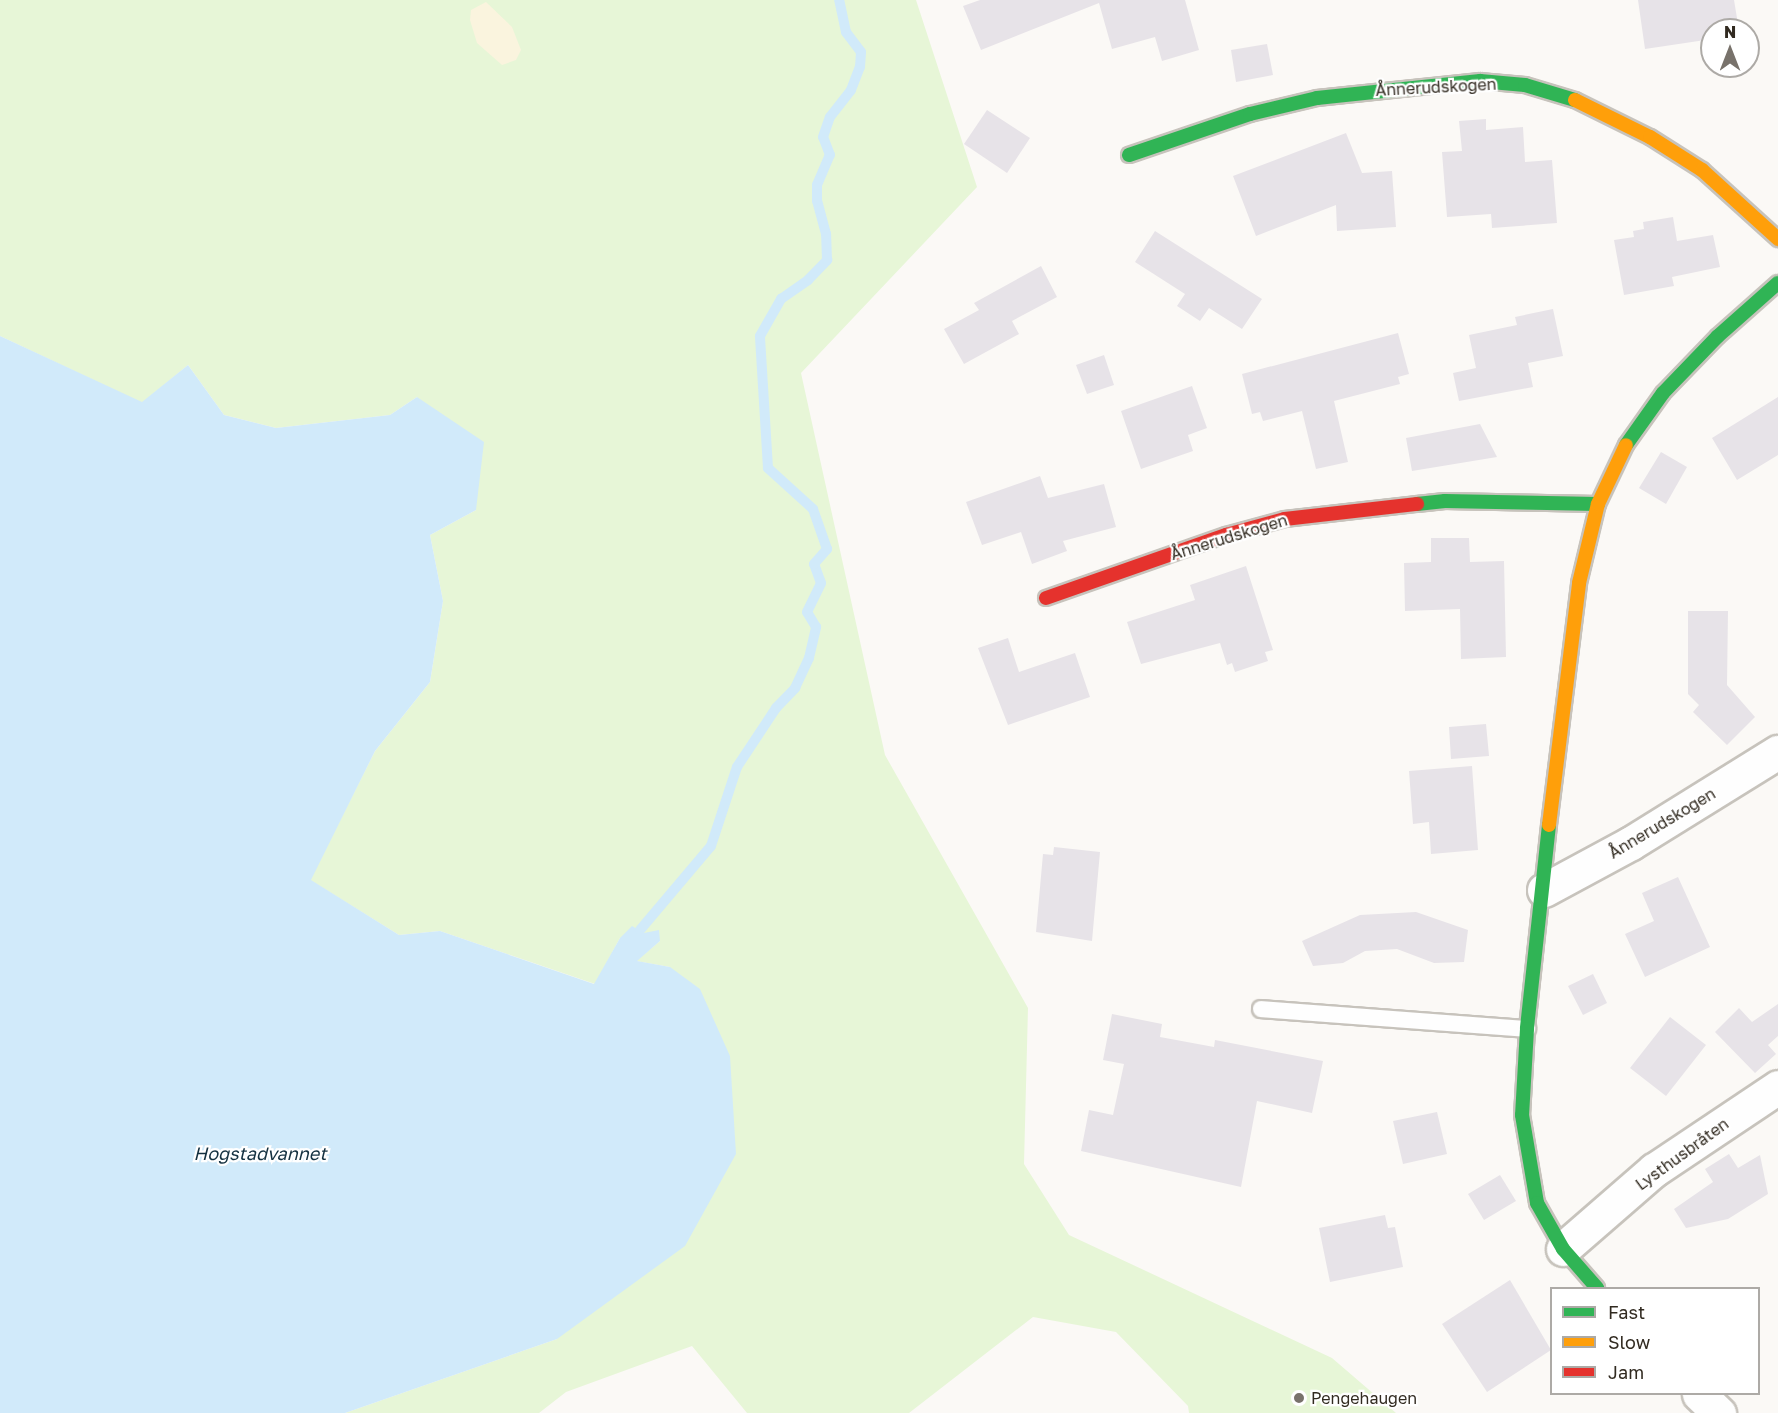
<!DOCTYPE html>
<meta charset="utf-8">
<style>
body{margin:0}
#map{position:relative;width:1778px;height:1413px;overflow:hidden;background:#fbf9f6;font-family:"Golos Text",sans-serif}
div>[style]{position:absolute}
.green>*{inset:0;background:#e7f6d7}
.sand>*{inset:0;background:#faf4de}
.water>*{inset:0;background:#d1eafa}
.stream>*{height:10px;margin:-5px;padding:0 5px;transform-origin:5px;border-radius:5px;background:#d1eafa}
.building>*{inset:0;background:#e7e3e8}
.roads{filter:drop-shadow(2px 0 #c7c3bc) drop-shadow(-2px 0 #c7c3bc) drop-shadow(0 2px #c7c3bc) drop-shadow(0 -2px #c7c3bc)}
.lane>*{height:16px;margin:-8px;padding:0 8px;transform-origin:8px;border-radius:8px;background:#fefefe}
.street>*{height:33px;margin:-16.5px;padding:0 16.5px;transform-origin:16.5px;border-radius:16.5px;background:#fefefe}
.fast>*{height:14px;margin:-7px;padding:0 7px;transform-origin:7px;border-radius:7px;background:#30b455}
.slow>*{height:14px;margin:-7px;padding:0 7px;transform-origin:7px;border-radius:7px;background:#ff9f0a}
.jam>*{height:14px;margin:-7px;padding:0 7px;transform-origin:7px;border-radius:7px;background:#e5322d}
.dots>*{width:16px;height:16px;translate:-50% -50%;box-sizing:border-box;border:3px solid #fff;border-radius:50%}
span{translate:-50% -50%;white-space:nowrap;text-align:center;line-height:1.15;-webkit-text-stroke:4.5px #fff;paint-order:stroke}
.street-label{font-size:16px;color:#312a20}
.poi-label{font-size:16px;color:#312a20}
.left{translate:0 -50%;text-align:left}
.water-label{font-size:18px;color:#143141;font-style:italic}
.legend{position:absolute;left:1550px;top:1287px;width:210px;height:108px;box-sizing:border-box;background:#fff;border:2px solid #adaaa6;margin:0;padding:8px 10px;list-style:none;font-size:18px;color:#312a20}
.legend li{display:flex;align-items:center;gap:12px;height:30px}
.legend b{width:30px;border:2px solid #adaaa6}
.north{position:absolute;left:1700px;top:18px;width:60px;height:60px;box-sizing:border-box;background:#fff;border:2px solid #adaaa6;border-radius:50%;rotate:0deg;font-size:16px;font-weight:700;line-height:24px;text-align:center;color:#312a20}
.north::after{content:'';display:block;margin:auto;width:21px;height:27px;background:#78726b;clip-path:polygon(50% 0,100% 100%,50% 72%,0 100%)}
</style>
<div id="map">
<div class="green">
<i style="clip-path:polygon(0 0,916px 0,977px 187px,801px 373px,885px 755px,1028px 1008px,1024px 1164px,1069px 1235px,1332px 1358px,1396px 1413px,1189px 1413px,1188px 1406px,1116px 1332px,1033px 1317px,909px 1413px,747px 1413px,692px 1346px,566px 1392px,539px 1413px,345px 1413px,557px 1339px,670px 967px,636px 961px,660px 941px,620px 938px,595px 984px,440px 931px,399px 935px,310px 880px,375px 751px,430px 682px,443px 601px,430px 535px,476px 510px,417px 397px,390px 415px,276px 428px,224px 415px,188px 365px,142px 403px,0 336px)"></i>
</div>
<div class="sand">
<i style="clip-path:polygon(486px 2px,512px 27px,521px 50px,516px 60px,502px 65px,477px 43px,470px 20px,471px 10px)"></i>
</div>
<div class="water">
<i style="clip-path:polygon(0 336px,142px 402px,188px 365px,224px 415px,276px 428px,390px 415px,417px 397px,484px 442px,476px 510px,430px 535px,443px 601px,430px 682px,375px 751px,311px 880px,399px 935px,440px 931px,594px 984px,620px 938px,632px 926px,644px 933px,659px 930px,660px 941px,637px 961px,670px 967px,700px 989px,730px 1056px,736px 1154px,685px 1246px,557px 1339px,345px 1413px,0 1413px)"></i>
</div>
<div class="stream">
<i style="left:640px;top:930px;width:110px;rotate:-49.8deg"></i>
<i style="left:711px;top:846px;width:83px;rotate:-71.8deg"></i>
<i style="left:737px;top:767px;width:71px;rotate:-56.5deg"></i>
<i style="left:776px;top:708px;width:28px;rotate:-46deg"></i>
<i style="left:795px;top:688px;width:33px;rotate:-65deg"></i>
<i style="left:809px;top:658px;width:32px;rotate:-77deg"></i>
<i style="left:816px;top:627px;width:17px;rotate:-121deg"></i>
<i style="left:807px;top:612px;width:32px;rotate:-64deg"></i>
<i style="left:821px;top:583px;width:20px;rotate:-110deg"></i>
<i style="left:814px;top:564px;width:20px;rotate:-49deg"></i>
<i style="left:827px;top:549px;width:42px;rotate:-109.3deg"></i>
<i style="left:813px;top:509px;width:61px;rotate:-137.7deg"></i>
<i style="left:768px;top:468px;width:132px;rotate:-93.5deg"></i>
<i style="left:760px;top:336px;width:43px;rotate:-60.4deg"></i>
<i style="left:781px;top:299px;width:33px;rotate:-35deg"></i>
<i style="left:808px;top:280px;width:28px;rotate:-46deg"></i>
<i style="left:827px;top:260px;width:26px;rotate:-92deg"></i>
<i style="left:826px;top:234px;width:34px;rotate:-105deg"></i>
<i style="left:817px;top:201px;width:16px;rotate:-90deg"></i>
<i style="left:817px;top:185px;width:33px;rotate:-67deg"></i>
<i style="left:830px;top:155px;width:19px;rotate:-111deg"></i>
<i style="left:823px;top:137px;width:21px;rotate:-71deg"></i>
<i style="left:830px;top:117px;width:34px;rotate:-52deg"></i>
<i style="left:851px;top:90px;width:25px;rotate:-69deg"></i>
<i style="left:860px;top:67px;width:15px;rotate:-86deg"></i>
<i style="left:861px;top:52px;width:25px;rotate:-127deg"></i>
<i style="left:846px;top:32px;width:33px;rotate:-102deg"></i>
</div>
<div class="building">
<i style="clip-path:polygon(980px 0,1185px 0,1199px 50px,1162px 61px,1155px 37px,1112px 49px,1099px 3px,981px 50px,963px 6px)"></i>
<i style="clip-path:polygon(1638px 0,1734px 0,1739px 30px,1712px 30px,1712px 39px,1645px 49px)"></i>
<i style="clip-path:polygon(1267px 44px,1273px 75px,1236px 82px,1231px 50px)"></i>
<i style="clip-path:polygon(987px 110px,1030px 138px,1007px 173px,964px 144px)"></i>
<i style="clip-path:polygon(1486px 119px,1486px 130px,1523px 127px,1525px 162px,1552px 160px,1557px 223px,1492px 228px,1491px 214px,1447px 217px,1442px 152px,1462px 151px,1459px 121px)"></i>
<i style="clip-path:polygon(1346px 133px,1362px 173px,1392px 171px,1396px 227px,1337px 231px,1336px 205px,1256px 236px,1233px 176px)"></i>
<i style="clip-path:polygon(1673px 217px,1677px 241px,1713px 235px,1720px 267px,1672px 277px,1674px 286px,1624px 295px,1614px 240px,1634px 237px,1633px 231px,1644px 229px,1643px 222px)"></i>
<i style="clip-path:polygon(1155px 231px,1262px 299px,1242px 329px,1209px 308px,1200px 321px,1177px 306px,1185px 294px,1135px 262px)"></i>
<i style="clip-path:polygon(1041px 266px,1057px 297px,1012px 321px,1019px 334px,964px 364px,944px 329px,979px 310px,974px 303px)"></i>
<i style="clip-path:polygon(1553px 309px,1563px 356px,1528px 363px,1533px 387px,1459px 401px,1453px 373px,1476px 368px,1469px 335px,1517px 325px,1515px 317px)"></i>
<i style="clip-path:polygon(1398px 333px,1409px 374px,1398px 377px,1400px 384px,1334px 401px,1348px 462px,1316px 469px,1302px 411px,1263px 421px,1260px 412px,1252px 414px,1242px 374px)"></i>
<i style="clip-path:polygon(1104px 355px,1114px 385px,1087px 394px,1076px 365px)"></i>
<i style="clip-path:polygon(1192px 386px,1207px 428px,1188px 435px,1193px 451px,1141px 469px,1121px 411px)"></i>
<i style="clip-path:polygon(1778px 397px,1778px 455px,1737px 480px,1712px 438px)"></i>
<i style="clip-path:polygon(1480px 424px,1497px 457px,1412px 471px,1406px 438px)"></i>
<i style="clip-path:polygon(1661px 452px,1687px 467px,1666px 504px,1639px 488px)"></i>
<i style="clip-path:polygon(1040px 476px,1048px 498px,1104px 484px,1116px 527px,1063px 541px,1067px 551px,1032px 564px,1021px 532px,982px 545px,966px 502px)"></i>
<i style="clip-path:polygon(1431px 538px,1469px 538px,1470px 562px,1504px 561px,1506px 657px,1461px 659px,1460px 609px,1405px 611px,1404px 563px,1431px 562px)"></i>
<i style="clip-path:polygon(1246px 566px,1273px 650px,1265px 652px,1268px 661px,1235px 672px,1232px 663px,1227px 665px,1220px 643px,1141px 664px,1127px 622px,1195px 600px,1190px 585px)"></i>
<i style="clip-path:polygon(1688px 611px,1728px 611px,1727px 685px,1755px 717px,1727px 745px,1693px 712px,1699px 705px,1688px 694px)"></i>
<i style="clip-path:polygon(1008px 638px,1019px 672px,1075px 653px,1090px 697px,1008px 725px,978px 648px)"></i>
<i style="clip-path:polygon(1486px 724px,1489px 756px,1451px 759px,1449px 727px)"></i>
<i style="clip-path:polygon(1472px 766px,1478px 850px,1431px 854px,1429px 822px,1413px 824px,1409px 771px)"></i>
<i style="clip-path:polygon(1054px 847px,1100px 852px,1092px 941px,1036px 932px,1043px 854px,1053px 855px)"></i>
<i style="clip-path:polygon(1678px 877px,1710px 947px,1645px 977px,1625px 934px,1654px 921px,1642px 893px)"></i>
<i style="clip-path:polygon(1416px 912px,1468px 930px,1464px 962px,1434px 963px,1397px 949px,1365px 951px,1343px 963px,1313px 966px,1302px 941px,1360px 915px)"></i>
<i style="clip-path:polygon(1593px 974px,1607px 1003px,1583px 1015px,1568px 986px)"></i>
<i style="clip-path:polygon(1778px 1004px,1778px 1036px,1768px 1045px,1776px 1054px,1755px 1073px,1715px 1032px,1739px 1008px,1752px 1022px)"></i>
<i style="clip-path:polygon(1112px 1014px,1162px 1024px,1160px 1037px,1214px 1047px,1215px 1040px,1323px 1061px,1312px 1113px,1257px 1101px,1241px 1187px,1081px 1151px,1089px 1110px,1113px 1115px,1124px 1064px,1103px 1060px)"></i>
<i style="clip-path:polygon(1670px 1017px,1706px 1045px,1666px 1096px,1630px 1068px)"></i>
<i style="clip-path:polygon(1437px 1112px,1447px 1154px,1403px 1164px,1393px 1121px)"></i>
<i style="clip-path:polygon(1729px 1154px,1738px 1168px,1760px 1155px,1768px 1194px,1728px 1219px,1686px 1228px,1674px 1209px,1713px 1182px,1705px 1169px)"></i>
<i style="clip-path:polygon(1500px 1175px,1516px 1201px,1484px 1220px,1468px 1194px)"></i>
<i style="clip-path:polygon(1385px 1215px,1388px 1228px,1395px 1227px,1403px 1267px,1330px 1282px,1319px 1228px)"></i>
<i style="clip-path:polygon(1510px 1280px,1551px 1350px,1487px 1392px,1442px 1324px)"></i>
</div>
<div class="roads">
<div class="lane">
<i style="left:1261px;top:1009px;width:267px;rotate:4.3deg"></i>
</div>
<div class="street">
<i style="left:1544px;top:890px;width:99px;rotate:-28.4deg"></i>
<i style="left:1631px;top:843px;width:173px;rotate:-31.8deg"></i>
<i style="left:1563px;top:1249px;width:121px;rotate:-41deg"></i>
<i style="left:1654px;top:1170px;width:149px;rotate:-33.8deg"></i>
<i style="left:1699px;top:1394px;width:28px;rotate:44deg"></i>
</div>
<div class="fast">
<i style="left:1129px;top:155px;width:128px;rotate:-18.7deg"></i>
<i style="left:1250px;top:114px;width:69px;rotate:-13.4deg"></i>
<i style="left:1317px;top:98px;width:164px;rotate:-6deg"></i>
<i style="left:1480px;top:81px;width:45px;rotate:5.1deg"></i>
<i style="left:1525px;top:85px;width:52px;rotate:16.7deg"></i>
<i style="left:1626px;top:445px;width:64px;rotate:-54.6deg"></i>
<i style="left:1663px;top:393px;width:79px;rotate:-46deg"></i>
<i style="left:1718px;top:336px;width:80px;rotate:-41.5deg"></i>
<i style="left:1417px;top:504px;width:28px;rotate:-6deg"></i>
<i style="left:1445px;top:501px;width:153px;rotate:1.1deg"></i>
<i style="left:1549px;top:825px;width:205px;rotate:96.2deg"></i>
<i style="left:1527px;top:1029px;width:86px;rotate:93.3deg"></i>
<i style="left:1522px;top:1115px;width:89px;rotate:80.3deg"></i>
<i style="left:1537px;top:1203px;width:53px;rotate:60.5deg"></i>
<i style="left:1563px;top:1249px;width:52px;rotate:48.9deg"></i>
</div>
<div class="slow">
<i style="left:1575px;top:100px;width:84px;rotate:26.3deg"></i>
<i style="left:1650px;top:137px;width:62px;rotate:32.4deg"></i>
<i style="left:1702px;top:170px;width:103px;rotate:42.2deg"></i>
<i style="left:1549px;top:825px;width:244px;rotate:-82.9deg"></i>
<i style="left:1579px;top:583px;width:81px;rotate:-76.5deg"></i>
<i style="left:1598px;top:504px;width:65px;rotate:-64.6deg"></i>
</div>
<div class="jam">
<i style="left:1046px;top:598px;width:191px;rotate:-19.3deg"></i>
<i style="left:1226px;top:535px;width:61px;rotate:-15.2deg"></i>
<i style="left:1285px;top:519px;width:133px;rotate:-6.5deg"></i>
</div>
</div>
<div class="dots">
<i style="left:1299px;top:1398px;background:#78726b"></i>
</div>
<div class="street-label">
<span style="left:1436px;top:87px;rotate:-3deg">Ånnerudskogen</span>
<span style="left:1229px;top:537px;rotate:-17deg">Ånnerudskogen</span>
<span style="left:1662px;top:823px;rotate:-31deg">Ånnerudskogen</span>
<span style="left:1682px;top:1154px;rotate:-36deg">Lysthusbråten</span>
</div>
<div class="poi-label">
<span class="left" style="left:1311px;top:1398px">Pengehaugen</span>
</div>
<div class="water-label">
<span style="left:260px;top:1153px">Hogstadvannet</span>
</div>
<ul class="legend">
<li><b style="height:8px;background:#30b455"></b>Fast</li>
<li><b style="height:8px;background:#ff9f0a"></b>Slow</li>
<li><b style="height:8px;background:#e5322d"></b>Jam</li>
</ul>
<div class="north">N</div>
</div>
